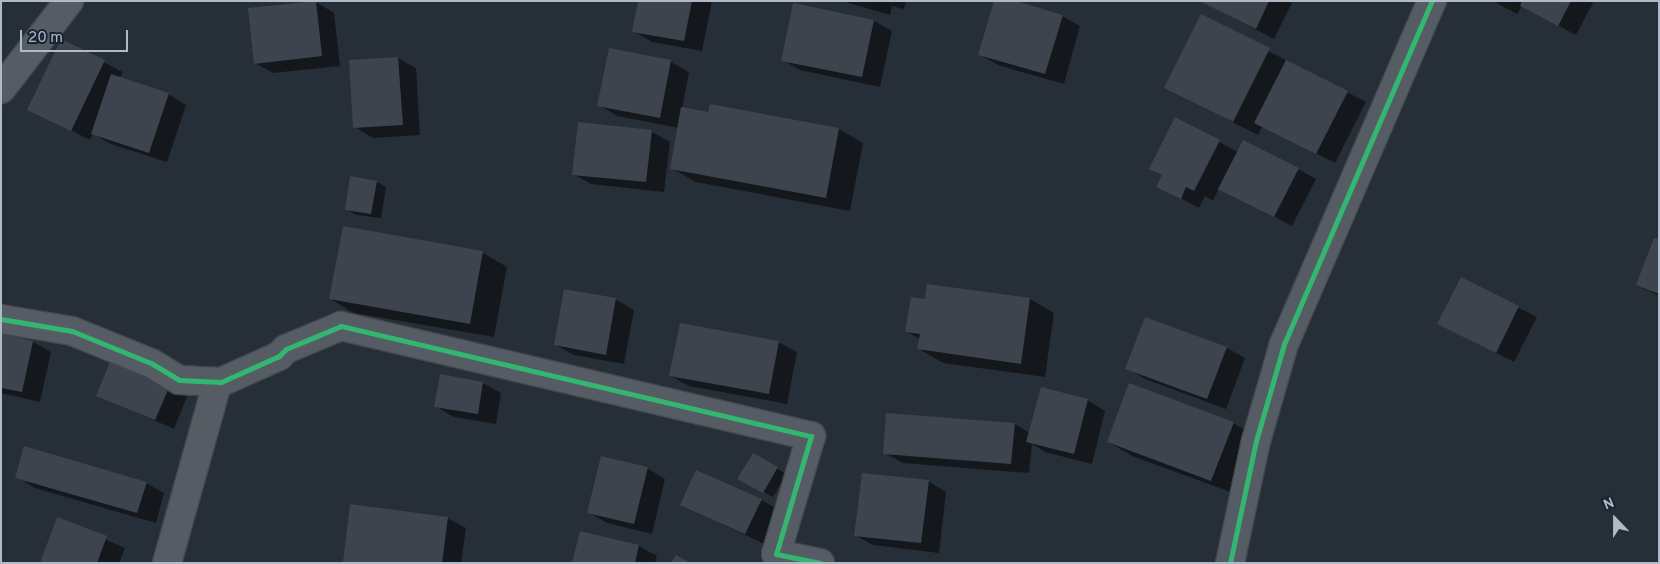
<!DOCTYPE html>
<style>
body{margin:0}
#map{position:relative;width:1660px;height:564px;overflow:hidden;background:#262e37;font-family:Overpass,sans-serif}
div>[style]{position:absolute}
.shadow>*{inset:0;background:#0007}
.building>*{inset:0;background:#3e444d}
.roads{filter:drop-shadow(1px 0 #43484f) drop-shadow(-1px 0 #43484f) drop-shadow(0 1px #43484f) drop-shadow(0 -1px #43484f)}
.minor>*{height:28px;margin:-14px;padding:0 14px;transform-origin:14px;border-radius:14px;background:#565c64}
.cycleway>*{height:5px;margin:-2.5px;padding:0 2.5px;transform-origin:2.5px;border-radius:2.5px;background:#33b770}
span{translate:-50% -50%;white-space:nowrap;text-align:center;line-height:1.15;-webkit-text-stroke:4px #192432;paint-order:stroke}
.frame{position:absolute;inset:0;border:2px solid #afbac9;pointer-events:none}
.north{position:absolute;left:1590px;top:494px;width:50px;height:50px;-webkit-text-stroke:4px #192432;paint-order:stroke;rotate:338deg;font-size:14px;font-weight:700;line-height:20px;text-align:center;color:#afbac9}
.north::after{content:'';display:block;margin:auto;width:18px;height:22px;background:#afbac9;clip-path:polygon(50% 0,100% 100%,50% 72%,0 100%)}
.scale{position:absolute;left:20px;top:30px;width:108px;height:22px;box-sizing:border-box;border:2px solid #afbac9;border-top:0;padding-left:6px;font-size:15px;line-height:18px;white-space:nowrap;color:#afbac9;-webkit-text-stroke:4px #192432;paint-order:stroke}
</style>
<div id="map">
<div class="shadow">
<i style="clip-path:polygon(640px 1px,712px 1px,702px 51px,652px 42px,634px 31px)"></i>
<i style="clip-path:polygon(842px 1px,906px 1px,904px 9px,892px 6px,890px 15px)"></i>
<i style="clip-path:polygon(1201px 1px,1293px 1px,1274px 39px)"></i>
<i style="clip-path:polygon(1493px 1px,1594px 1px,1576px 35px,1522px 6px,1517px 14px)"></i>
<i style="clip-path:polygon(316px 2px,334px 13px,340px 66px,273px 73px,255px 63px)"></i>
<i style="clip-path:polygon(794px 5px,874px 21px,892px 31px,880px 87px,800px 70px,782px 60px)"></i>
<i style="clip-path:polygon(1062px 16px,1080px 26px,1064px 84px,998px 65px,980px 55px)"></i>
<i style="clip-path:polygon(1201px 16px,1366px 102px,1335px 163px,1263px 126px,1258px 135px,1165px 88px)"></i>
<i style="clip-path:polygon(62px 41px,123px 72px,120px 78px,168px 94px,186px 105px,167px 162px,111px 144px,93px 134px,90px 140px,29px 109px)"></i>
<i style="clip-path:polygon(610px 49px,671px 62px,689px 72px,682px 109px,709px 113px,711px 106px,839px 129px,863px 143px,850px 211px,696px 182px,671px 168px,679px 128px,617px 116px,599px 105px)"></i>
<i style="clip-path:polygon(398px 58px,416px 68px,420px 135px,373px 138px,355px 127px)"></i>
<i style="clip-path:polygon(1175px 119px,1238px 152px,1298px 169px,1316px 179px,1292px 226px,1219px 188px,1213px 201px,1205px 196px,1199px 208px,1158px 186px,1163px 176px)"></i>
<i style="clip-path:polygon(579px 123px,652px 132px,670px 142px,664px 192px,591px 184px,573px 174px)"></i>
<i style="clip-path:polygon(377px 182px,386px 187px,381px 218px,356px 215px,346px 209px)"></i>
<i style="clip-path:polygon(344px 228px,483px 253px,507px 267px,494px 337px,354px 313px,330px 299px)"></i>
<i style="clip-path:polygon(1659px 241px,1659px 296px,1637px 285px)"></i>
<i style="clip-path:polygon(1462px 279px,1537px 317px,1514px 362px,1439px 324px)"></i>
<i style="clip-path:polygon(928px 285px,1030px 299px,1054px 313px,1045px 377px,943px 363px,919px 349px,920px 339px,907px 332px,926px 300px)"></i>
<i style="clip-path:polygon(615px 299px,634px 310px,624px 364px,574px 355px,556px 345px)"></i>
<i style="clip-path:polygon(1px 335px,33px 342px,51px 352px,40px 402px,1px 393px)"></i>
<i style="clip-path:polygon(778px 342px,797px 352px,787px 404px,689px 386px,671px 376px)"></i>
<i style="clip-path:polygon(1227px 348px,1245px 358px,1226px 409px,1145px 379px,1127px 368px)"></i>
<i style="clip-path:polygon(441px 376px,483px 383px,501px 393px,496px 424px,454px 417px,435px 406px)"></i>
<i style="clip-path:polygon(170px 384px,188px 394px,174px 429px,97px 395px)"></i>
<i style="clip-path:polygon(1087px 400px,1105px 411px,1092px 464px,1045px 452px,1032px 444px,1029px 473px,903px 463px,885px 453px,1015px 424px,1030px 433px)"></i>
<i style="clip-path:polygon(1233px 423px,1258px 437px,1236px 494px,1132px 456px,1108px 442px)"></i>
<i style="clip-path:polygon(753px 454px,786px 474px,773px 497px,739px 478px)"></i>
<i style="clip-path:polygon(647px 468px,665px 479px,652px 534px,607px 523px,588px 512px)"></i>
<i style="clip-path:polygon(17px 477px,146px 483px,164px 493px,156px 523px,35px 488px)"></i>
<i style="clip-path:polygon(928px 481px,946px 492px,939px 553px,873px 545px,855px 535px)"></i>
<i style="clip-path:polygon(761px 500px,779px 510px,764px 544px,681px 504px)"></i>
<i style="clip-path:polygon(447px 518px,466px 528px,461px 563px,344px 562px)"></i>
<i style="clip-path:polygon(57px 519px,125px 548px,119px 563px,41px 563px)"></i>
<i style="clip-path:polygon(581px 532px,639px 546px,657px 556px,655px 563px,573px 563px)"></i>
</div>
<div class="building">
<i style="clip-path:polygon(316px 1px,322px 56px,254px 64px,248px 8px)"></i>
<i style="clip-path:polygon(638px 1px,692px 1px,684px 41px,632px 32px)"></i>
<i style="clip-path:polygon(994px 1px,1016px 1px,1063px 15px,1045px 74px,978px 55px)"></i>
<i style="clip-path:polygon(1199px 1px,1269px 1px,1256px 29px)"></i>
<i style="clip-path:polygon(1522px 1px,1571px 1px,1558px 26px,1520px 6px)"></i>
<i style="clip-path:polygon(793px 3px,874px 20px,862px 77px,781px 61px)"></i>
<i style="clip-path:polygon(1201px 14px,1270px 48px,1233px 122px,1164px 88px)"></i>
<i style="clip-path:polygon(61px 39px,105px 60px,71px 131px,27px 110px)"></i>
<i style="clip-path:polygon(609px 48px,671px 60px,660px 118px,597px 106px)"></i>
<i style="clip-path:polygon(398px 57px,403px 125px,353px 128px,349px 60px)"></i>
<i style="clip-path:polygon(1286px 60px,1348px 91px,1316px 154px,1254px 123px)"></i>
<i style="clip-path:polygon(111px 74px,169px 93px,149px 153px,91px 134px)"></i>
<i style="clip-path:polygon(710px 104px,839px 128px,826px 198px,670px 169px,681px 107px,708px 112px)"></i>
<i style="clip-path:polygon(1175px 117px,1220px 140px,1194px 191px,1186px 187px,1181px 199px,1156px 187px,1162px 175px,1149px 169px)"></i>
<i style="clip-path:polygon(578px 122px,652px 130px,646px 182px,572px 175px)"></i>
<i style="clip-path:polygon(1243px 140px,1299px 168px,1274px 217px,1218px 189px)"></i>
<i style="clip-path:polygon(350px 176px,377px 181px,371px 214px,345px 210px)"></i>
<i style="clip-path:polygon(343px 226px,483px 251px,470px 324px,329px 299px)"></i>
<i style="clip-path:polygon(1654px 238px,1659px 239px,1659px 294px,1636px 285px)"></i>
<i style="clip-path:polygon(1461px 277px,1519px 306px,1496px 353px,1437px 324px)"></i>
<i style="clip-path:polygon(927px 284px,1030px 298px,1021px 364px,917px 349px,920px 334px,905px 332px,911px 297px,925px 299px)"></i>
<i style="clip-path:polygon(564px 289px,616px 298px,606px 355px,554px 345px)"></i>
<i style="clip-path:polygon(1145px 317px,1227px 347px,1207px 399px,1125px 369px)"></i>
<i style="clip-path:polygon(680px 323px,779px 341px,769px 394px,669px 376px)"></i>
<i style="clip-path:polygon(1px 334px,33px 341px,22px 392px,1px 388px)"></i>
<i style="clip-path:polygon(111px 359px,171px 383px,155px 420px,96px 396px)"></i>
<i style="clip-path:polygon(440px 374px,483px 382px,478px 414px,434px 407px)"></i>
<i style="clip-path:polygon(1129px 383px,1234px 422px,1211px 481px,1107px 442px)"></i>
<i style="clip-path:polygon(1041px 387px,1088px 399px,1074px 454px,1026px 442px)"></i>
<i style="clip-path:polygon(886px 413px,1015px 423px,1011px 464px,883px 454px)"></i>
<i style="clip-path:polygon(24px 446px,147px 482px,137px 513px,15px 478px)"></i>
<i style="clip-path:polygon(753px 453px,778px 467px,763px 493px,737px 479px)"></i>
<i style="clip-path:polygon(601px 456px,648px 467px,634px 524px,587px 513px)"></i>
<i style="clip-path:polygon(696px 470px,762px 499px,745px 534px,680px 505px)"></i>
<i style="clip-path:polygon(862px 473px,929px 480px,921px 543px,854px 536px)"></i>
<i style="clip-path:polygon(350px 504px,448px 517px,442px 563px,343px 562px)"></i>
<i style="clip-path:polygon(57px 517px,107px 536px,97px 563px,40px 563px)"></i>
<i style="clip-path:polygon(580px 531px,639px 545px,635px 563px,572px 563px)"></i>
<i style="clip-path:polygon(676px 555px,691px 563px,671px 563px)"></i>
</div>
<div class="roads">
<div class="minor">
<i style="left:1px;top:89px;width:111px;rotate:-52.3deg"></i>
<i style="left:1px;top:319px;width:72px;rotate:9.6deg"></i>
<i style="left:72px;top:331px;width:85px;rotate:22.1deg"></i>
<i style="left:151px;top:363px;width:33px;rotate:31deg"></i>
<i style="left:179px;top:380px;width:42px;rotate:2.7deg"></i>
<i style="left:221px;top:382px;width:64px;rotate:-24.1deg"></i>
<i style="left:279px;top:356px;width:10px;rotate:-45deg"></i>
<i style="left:286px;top:349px;width:60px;rotate:-22.7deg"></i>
<i style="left:341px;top:326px;width:483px;rotate:13.2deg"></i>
<i style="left:811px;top:436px;width:123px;rotate:106.5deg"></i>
<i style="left:776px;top:554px;width:45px;rotate:11.6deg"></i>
<i style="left:167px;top:563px;width:182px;rotate:-74.4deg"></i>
<i style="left:216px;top:388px;width:8px;rotate:-50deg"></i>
<i style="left:1230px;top:563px;width:125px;rotate:-78deg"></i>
<i style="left:1256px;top:441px;width:101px;rotate:-73.9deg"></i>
<i style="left:1284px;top:344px;width:374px;rotate:-66.7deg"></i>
</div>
</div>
<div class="cycleway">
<i style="left:1px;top:319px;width:72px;rotate:9.6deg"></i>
<i style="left:72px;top:331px;width:85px;rotate:22.1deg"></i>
<i style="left:151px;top:363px;width:33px;rotate:31deg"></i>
<i style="left:179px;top:380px;width:42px;rotate:2.7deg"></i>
<i style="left:221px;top:382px;width:64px;rotate:-24.1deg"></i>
<i style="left:279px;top:356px;width:10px;rotate:-45deg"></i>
<i style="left:286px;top:349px;width:60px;rotate:-22.7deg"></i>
<i style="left:341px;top:326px;width:483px;rotate:13.2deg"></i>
<i style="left:811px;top:436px;width:123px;rotate:106.5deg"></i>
<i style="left:776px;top:554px;width:45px;rotate:11.6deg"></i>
<i style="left:1230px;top:563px;width:125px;rotate:-78deg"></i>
<i style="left:1256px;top:441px;width:101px;rotate:-73.9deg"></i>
<i style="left:1284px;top:344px;width:374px;rotate:-66.7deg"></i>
</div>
<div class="frame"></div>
<div class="north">N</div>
<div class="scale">20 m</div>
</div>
